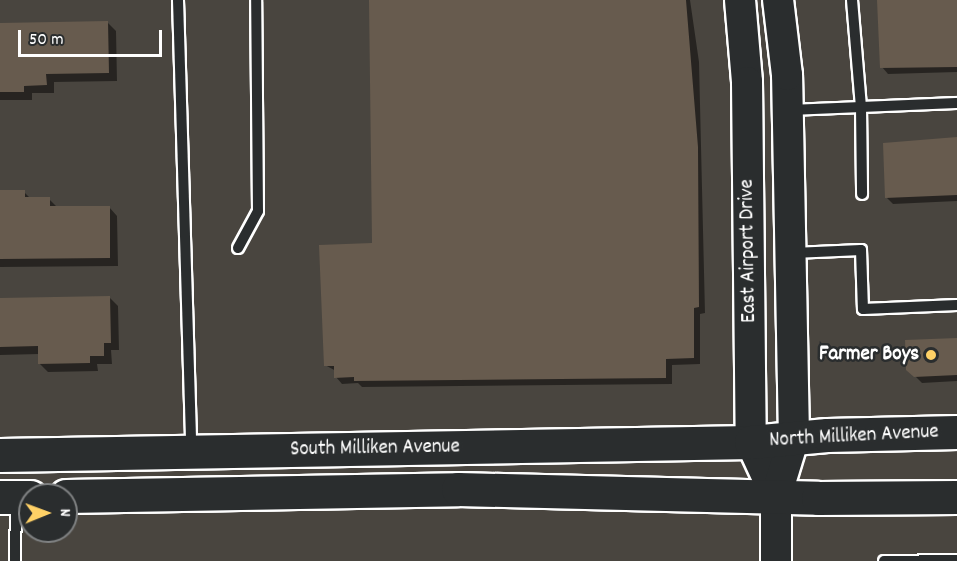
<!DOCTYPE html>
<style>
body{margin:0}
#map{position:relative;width:957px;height:561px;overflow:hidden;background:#3c3b38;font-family:Dekko,sans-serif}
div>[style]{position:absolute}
.built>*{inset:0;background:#49453f}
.shadow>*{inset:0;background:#0007}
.building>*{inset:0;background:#675b4e}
.roads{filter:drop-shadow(2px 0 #fff) drop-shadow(-2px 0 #fff) drop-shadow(0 2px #fff) drop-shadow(0 -2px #fff)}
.service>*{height:10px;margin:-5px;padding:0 5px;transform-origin:5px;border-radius:5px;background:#2a2d2e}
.secondary>*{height:30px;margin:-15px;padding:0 15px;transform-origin:15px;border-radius:15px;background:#2a2d2e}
.primary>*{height:33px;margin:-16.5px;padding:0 16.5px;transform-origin:16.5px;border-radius:16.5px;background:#2a2d2e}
.dots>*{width:16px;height:16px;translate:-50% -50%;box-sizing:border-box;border:3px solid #2a2d2e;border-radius:50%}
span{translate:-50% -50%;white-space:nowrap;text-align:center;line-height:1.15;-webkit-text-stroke:5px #2a2d2e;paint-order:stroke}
.street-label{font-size:21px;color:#fff}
.poi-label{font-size:21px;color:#fff;font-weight:700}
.right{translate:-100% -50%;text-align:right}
.north{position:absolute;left:18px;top:483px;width:60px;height:60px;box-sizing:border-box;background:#2a2d2e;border:2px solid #7f8182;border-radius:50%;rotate:89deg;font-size:16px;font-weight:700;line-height:24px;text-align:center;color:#fff}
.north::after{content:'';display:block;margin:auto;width:21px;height:27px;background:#ffd166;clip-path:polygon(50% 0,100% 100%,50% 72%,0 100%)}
.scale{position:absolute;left:18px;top:30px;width:144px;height:27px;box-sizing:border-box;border:3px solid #fff;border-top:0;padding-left:8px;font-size:18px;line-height:21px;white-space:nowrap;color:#fff;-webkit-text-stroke:4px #2a2d2e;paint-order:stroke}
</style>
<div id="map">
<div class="built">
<i style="clip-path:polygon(evenodd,0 0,957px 0,957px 561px,0 561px,0 0,30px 495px,66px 495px,66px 531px,30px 531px,30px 495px)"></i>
</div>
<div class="shadow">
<i style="clip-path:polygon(371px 0,690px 0,699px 62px,705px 313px,700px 314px,700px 364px,672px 365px,672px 384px,362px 387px,358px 383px,342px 384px,336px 377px,336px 371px,325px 365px,373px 245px)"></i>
<i style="clip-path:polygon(879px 0,957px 0,957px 72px,888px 74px,882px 67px)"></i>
<i style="clip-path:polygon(108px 23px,116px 31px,117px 81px,54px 82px,54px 93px,32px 93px,32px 100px,0 100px,0 24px)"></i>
<i style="clip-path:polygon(957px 139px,957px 201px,893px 204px,887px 198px)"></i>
<i style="clip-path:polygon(0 192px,24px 192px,31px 199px,49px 199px,58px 208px,109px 207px,117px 216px,118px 266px,0 267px)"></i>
<i style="clip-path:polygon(110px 298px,118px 306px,119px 350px,111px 350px,112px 364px,97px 364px,98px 371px,48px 372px,39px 363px,39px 354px,0 355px,0 299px)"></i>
<i style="clip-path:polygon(957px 340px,957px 381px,922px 383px,908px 369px)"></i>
</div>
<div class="building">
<i style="clip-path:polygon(369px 0,686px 0,698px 147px,699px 307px,694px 308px,694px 358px,666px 359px,666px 378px,354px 381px,354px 377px,334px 378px,334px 366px,324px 366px,319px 245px,372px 243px)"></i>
<i style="clip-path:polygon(877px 0,957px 0,957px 67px,880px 68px)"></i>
<i style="clip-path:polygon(108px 21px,109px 73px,46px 74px,47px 85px,24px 86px,24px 92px,0 92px,0 23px)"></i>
<i style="clip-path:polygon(957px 137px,957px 195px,885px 198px,883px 143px)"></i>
<i style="clip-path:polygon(0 190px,25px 190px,25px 197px,50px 197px,50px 206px,110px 206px,110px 258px,0 259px)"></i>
<i style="clip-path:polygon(110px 296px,111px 343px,104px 343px,104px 356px,90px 356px,90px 363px,38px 364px,38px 346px,0 347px,0 298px)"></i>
<i style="clip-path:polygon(957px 338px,957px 375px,914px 377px,906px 370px,905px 340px)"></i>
</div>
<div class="roads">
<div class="service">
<i style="left:178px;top:0;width:449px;rotate:88.3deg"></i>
<i style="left:852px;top:0;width:107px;rotate:85.2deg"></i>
<i style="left:861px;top:107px;width:87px;rotate:89.3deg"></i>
<i style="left:789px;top:110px;width:168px;rotate:-2.4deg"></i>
<i style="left:238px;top:248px;width:42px;rotate:-61.6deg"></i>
<i style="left:258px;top:211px;width:211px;rotate:-90.5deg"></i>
<i style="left:793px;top:253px;width:68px;rotate:-2.5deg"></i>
<i style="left:861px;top:250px;width:59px;rotate:88.1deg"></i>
<i style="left:863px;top:309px;width:94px;rotate:-2.4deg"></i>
<i style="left:15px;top:561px;width:60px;rotate:-89deg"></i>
<i style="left:884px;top:561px;width:73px;rotate:-0.8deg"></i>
</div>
<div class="secondary">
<i style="left:740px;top:0;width:82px;rotate:85.1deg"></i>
<i style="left:747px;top:82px;width:360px;rotate:89.4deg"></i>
<i style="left:751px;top:442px;width:60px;rotate:65.2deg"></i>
<i style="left:776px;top:561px;width:65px;rotate:-90deg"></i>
<i style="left:776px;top:496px;width:62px;rotate:-73deg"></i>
<i style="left:794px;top:437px;width:362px;rotate:-91.1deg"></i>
<i style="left:787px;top:75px;width:76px;rotate:-96.8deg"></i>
</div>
<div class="primary">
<i style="left:0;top:455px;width:751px;rotate:-0.99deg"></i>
<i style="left:751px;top:442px;width:76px;rotate:-5.3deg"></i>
<i style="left:827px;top:435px;width:130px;rotate:-1.3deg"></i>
<i style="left:66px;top:496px;width:392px;rotate:-1deg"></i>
<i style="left:458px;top:489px;width:360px;rotate:1.4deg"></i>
<i style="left:818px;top:498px;width:139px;rotate:-0.4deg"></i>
<i style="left:0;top:497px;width:30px"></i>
</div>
</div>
<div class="dots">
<i style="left:931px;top:355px;background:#ffd166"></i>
</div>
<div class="street-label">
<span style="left:749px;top:251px;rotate:-91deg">East Airport Drive</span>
<span style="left:854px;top:437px;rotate:-3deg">North Milliken Avenue</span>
<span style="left:375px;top:449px;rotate:-1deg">South Milliken Avenue</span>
</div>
<div class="poi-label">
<span class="right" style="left:919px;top:355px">Farmer Boys</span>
</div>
<div class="north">N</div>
<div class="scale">50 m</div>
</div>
